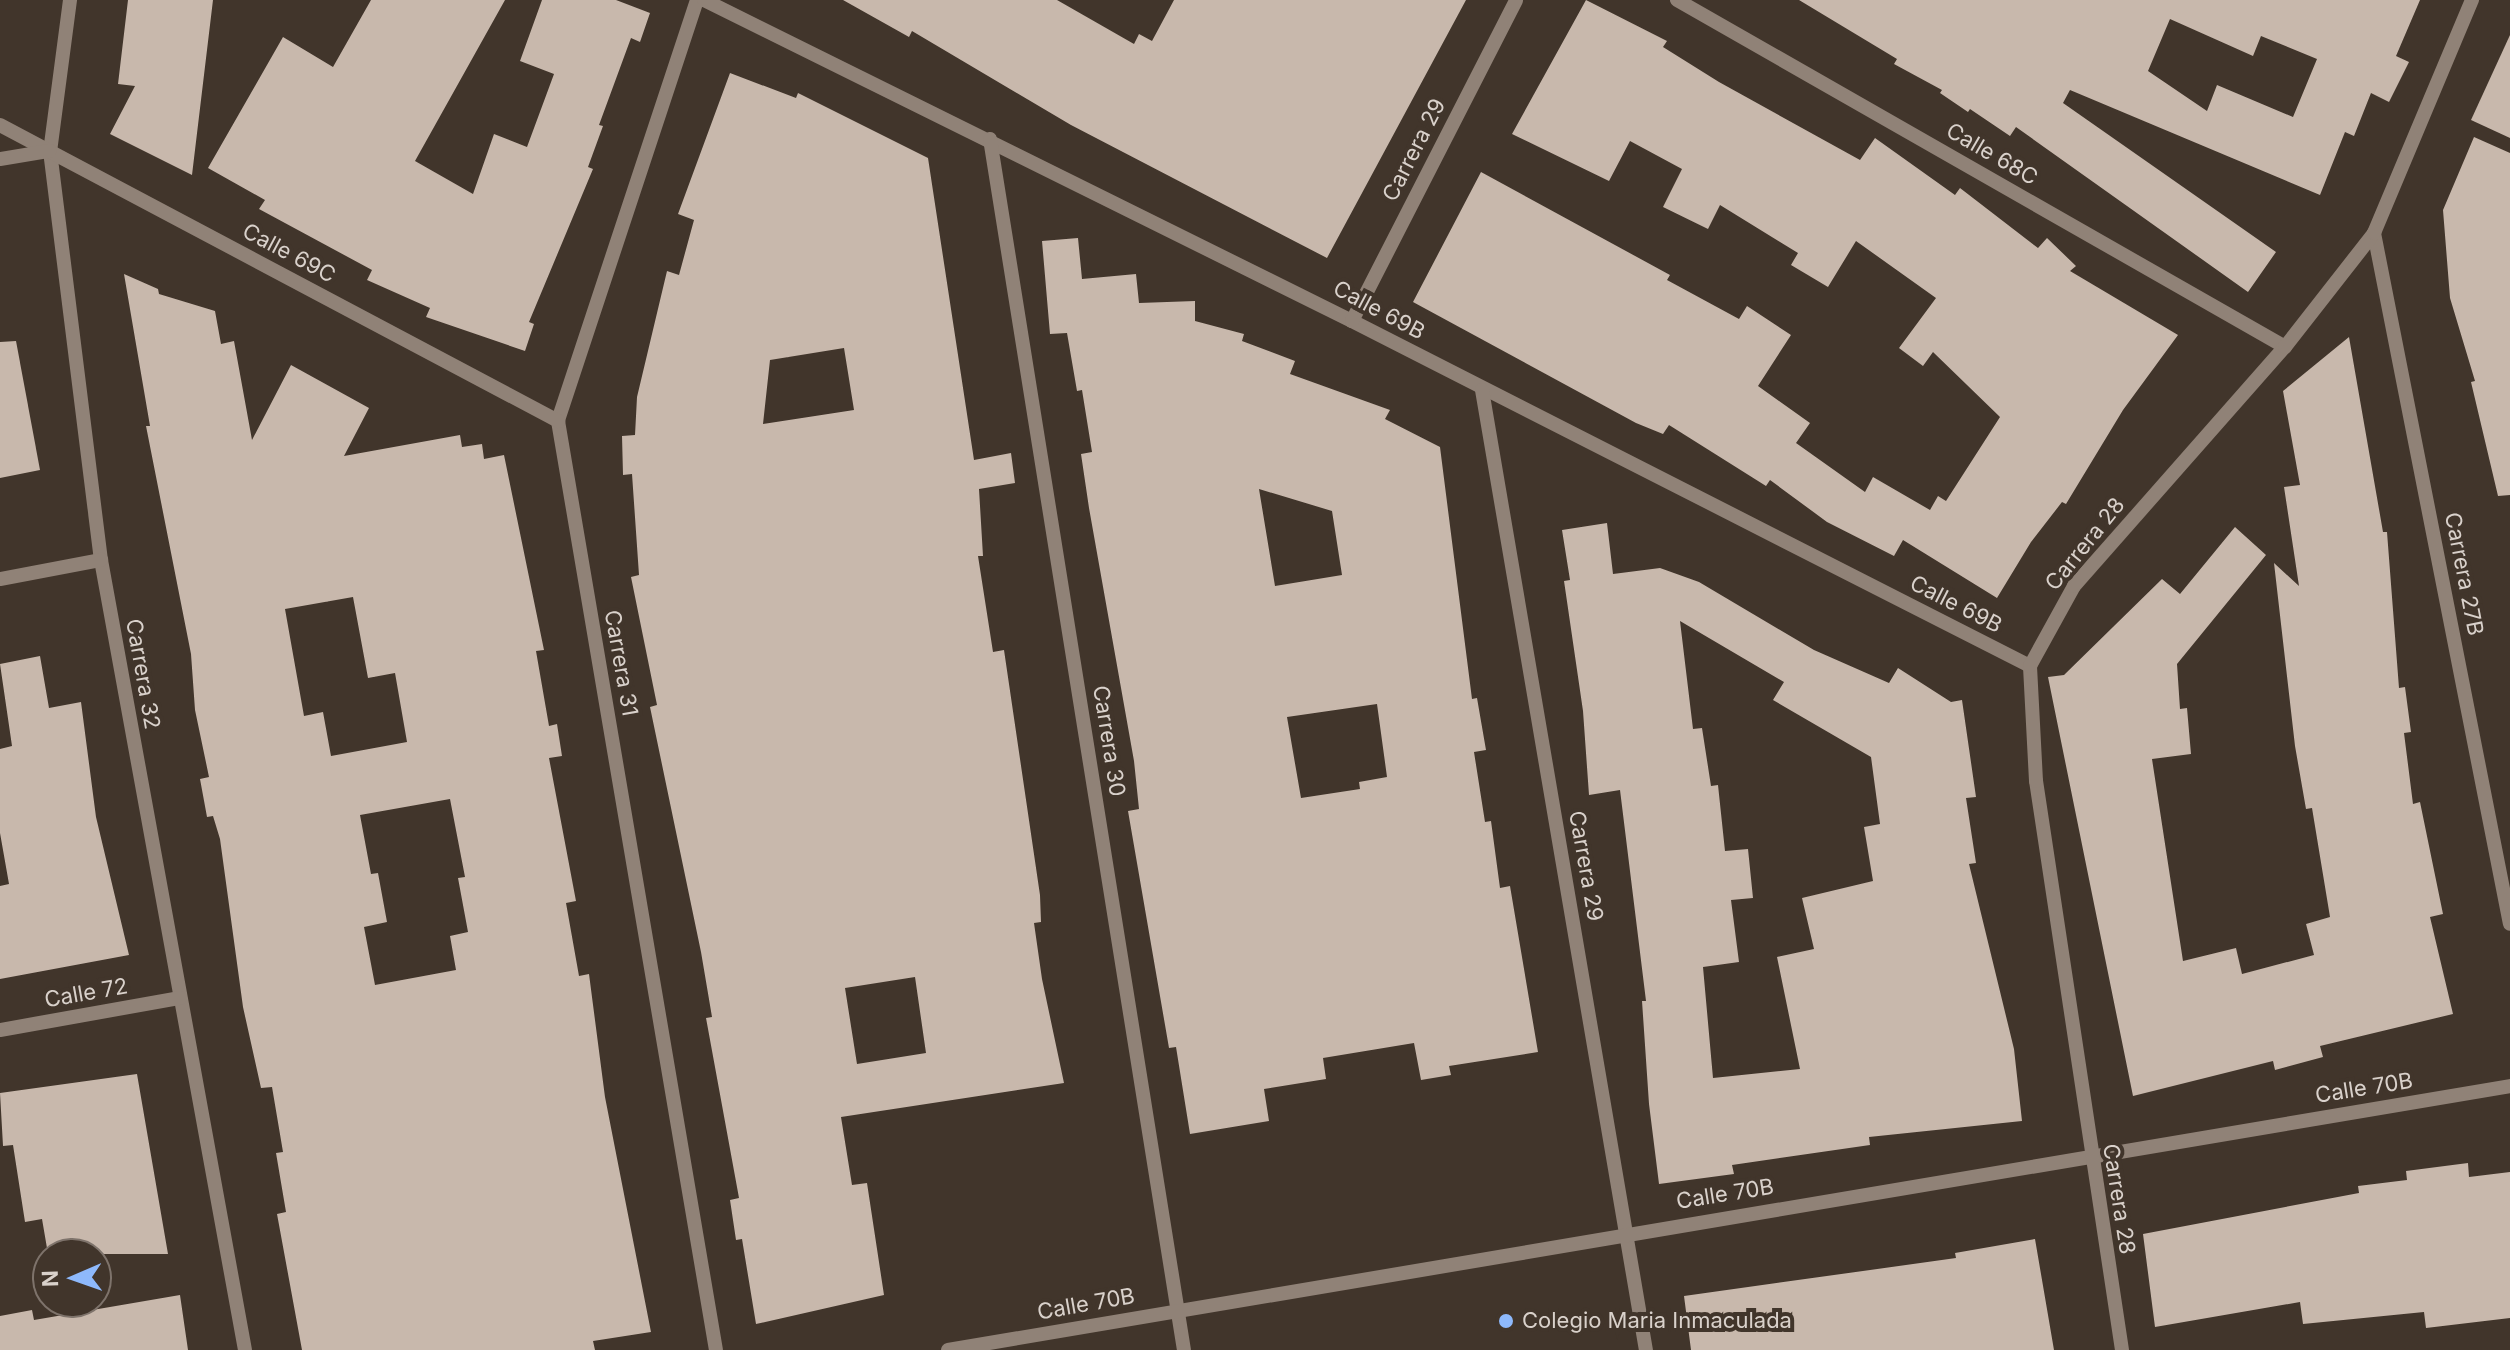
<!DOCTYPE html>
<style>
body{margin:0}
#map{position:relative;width:2510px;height:1350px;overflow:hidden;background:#41352b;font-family:Inter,sans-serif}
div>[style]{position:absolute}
.building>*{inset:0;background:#c8b8ac}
.minor>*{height:14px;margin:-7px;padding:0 7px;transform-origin:7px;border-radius:7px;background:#908277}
.dots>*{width:22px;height:22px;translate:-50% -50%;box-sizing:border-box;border:4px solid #41352b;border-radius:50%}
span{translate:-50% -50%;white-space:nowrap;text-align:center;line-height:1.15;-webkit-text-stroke:8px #41352b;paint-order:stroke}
.street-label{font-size:22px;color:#d9d1cb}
.poi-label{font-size:22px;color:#d9d1cb}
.left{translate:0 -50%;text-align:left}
.north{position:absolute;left:32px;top:1238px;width:80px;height:80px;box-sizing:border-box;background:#41352b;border:2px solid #7e736b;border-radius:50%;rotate:268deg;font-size:22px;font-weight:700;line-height:32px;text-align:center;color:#d9d1cb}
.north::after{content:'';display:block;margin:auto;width:28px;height:36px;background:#8eb9fc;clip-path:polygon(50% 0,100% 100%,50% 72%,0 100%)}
</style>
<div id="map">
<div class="building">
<i style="clip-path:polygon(128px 0,213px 0,192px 175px,110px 134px,135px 86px,118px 84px)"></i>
<i style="clip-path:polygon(371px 0,505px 0,415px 161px,473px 194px,494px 134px,527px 147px,554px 74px,520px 61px,542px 0,616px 0,650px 13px,640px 42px,631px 38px,599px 125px,603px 126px,588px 167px,593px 169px,529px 322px,534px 324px,525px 351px,426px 317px,430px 308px,367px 280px,372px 270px,259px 209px,265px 200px,208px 168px,283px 37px,333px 67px)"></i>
<i style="clip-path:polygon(843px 0,1057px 0,1134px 44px,1139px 34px,1152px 41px,1174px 0,1466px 0,1327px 258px,1071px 125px,912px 31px,909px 37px)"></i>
<i style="clip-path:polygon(1586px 0,1667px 41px,1663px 47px,1719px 82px,1860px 160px,1875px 138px,1955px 195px,1960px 188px,2038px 248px,2047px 238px,2076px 266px,2070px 271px,2178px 335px,2123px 410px,2066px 504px,2062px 502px,2031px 542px,1997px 598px,1903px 540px,1894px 556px,1827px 522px,1770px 480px,1766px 486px,1669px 425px,1663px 434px,1636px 423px,1413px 302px,1481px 172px,1670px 275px,1667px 280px,1739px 319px,1747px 306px,1791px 335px,1758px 386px,1810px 423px,1796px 443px,1865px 492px,1873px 477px,1930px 510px,1938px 496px,1946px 501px,2000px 417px,1933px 352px,1923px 366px,1899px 348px,1936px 298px,1856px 241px,1828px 287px,1791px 265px,1798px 253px,1720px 205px,1708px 229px,1663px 207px,1682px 169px,1630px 141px,1609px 181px,1512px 134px)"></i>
<i style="clip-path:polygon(evenodd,1799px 0,2420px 0,2396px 56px,2409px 62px,2389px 102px,2371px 93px,2354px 136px,2345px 132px,2320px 195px,2070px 90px,2063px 103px,2276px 252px,2248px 292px,2016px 127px,2010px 136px,1970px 109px,1968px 112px,1940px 93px,1942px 90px,1894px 64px,1897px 59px,1799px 0,2170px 19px,2253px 56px,2261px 36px,2317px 59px,2293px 117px,2217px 85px,2207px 111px,2148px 71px,2170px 19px)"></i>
<i style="clip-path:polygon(2510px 35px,2510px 138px,2471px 120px)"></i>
<i style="clip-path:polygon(evenodd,730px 73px,796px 98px,798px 93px,928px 158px,974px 460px,1011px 453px,1015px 483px,979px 489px,983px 556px,978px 556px,993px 652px,1004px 650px,1040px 895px,1041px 922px,1034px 923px,1042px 979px,1064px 1083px,841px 1117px,852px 1185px,867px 1183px,884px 1295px,756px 1324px,742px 1239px,736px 1240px,730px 1200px,739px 1198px,706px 1018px,712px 1017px,701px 952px,650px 707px,657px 705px,631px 577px,639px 575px,632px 474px,623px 475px,622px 436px,635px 435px,637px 397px,667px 271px,679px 275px,694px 220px,678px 214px,730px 73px,844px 348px,854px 410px,763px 424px,770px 360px,844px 348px,730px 73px,915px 977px,926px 1053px,857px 1064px,845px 988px,915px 977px)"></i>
<i style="clip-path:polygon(2474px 137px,2510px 153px,2510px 495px,2498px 496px,2471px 382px,2475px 381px,2450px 298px,2443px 210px)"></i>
<i style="clip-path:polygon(evenodd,1078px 238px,1082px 279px,1136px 274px,1139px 303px,1195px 301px,1195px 321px,1244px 334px,1242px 341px,1295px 361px,1290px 374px,1390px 410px,1385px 419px,1440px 447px,1472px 699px,1477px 698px,1486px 750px,1474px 752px,1485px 822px,1491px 821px,1500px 888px,1510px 886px,1538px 1052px,1449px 1066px,1451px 1075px,1421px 1080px,1414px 1043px,1323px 1058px,1326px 1079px,1264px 1089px,1269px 1121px,1190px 1134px,1176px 1047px,1169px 1048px,1128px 811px,1139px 809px,1134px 761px,1089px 508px,1081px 454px,1092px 452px,1082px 390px,1077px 391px,1067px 333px,1050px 334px,1042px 241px,1078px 238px,1259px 489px,1332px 511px,1342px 575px,1275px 586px,1259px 489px,1078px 238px,1377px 704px,1387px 777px,1359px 782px,1360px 789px,1301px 798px,1287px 717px,1377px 704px)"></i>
<i style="clip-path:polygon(evenodd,124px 274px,158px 289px,159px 294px,215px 311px,221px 344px,234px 341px,252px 440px,291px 365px,369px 408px,344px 456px,460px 435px,462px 447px,482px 444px,484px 459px,504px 455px,544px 650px,536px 651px,549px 726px,557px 724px,562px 756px,549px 758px,576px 901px,566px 903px,579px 976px,589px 974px,605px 1097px,651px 1332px,593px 1341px,595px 1350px,302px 1350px,277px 1214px,286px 1212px,276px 1153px,283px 1152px,272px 1087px,261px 1088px,243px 1007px,220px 839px,213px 816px,207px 817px,200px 779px,209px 777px,195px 710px,191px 654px,146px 426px,150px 426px,124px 274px,353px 597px,368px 678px,395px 673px,407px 742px,331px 756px,323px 712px,304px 716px,285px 609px,353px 597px,124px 274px,450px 799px,465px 877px,458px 878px,468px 932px,450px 936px,456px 970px,375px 985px,364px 927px,387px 922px,378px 873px,371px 874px,360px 815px,450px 799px)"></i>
<i style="clip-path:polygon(2349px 337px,2383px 532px,2387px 532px,2399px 688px,2405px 687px,2411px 732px,2404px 733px,2413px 804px,2420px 802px,2443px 914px,2430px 917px,2453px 1014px,2320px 1046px,2323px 1057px,2275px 1070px,2273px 1061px,2133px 1096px,2048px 677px,2064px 675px,2162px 579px,2180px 594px,2235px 527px,2266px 555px,2177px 664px,2180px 709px,2187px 708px,2191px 754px,2152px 759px,2183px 961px,2236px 948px,2242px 974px,2314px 955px,2306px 924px,2330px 917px,2312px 808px,2306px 809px,2295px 746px,2274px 563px,2299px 586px,2284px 487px,2300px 485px,2283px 391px)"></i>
<i style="clip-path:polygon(16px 341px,40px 470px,0 478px,0 342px)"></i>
<i style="clip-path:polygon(evenodd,1607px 523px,1613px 574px,1660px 568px,1699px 582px,1814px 650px,1889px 683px,1898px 668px,1951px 702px,1962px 700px,1976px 797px,1966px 798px,1976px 863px,1969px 864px,2014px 1049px,2022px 1121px,1869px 1137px,1870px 1145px,1732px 1165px,1734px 1174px,1659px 1184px,1649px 1104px,1642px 1001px,1646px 1001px,1620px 790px,1589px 795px,1583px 711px,1564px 581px,1570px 580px,1562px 530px,1607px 523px,1680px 621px,1784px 682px,1773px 700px,1871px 757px,1880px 824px,1864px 827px,1873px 881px,1802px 898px,1814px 949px,1777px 957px,1800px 1069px,1713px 1078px,1703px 967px,1739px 962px,1731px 900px,1753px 898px,1748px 849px,1725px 851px,1718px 785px,1711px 786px,1702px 728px,1693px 729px,1680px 621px)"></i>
<i style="clip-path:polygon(40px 656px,49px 708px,81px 702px,96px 817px,129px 955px,0 979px,0 886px,9px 884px,0 833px,0 749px,12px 746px,0 664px)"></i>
<i style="clip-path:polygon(137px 1074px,168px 1254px,48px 1254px,42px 1219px,25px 1222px,13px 1145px,3px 1146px,0 1093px)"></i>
<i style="clip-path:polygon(2468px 1163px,2469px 1177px,2510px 1172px,2510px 1318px,2426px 1328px,2424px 1312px,2303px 1324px,2300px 1302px,2155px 1327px,2143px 1234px,2359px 1193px,2358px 1186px,2407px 1180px,2406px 1171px)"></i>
<i style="clip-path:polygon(2035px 1239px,2054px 1350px,1691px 1350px,1684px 1296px,1956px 1258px,1955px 1253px)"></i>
<i style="clip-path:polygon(180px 1295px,188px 1350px,0 1350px,0 1316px,32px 1310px,34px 1320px)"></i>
</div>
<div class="minor">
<i style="left:70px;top:0;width:152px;rotate:97.5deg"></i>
<i style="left:50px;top:151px;width:412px;rotate:82.9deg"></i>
<i style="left:101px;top:560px;width:803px;rotate:79.67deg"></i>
<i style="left:697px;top:0;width:443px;rotate:108.3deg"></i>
<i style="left:558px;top:421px;width:942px;rotate:80.35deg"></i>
<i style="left:704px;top:0;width:723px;rotate:26.35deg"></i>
<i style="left:1352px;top:321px;width:761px;rotate:26.97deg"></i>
<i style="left:1677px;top:0;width:700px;rotate:29.71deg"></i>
<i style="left:0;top:125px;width:632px;rotate:27.94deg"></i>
<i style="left:990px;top:139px;width:1226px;rotate:80.9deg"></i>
<i style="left:0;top:159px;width:50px;rotate:-9.3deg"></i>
<i style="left:2374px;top:233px;width:704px;rotate:78.87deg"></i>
<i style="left:1352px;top:321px;width:360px;rotate:-62.9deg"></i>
<i style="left:1482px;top:390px;width:974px;rotate:80.31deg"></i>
<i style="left:0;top:579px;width:103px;rotate:-10.7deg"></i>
<i style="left:0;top:1030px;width:183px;rotate:-10.1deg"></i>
<i style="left:948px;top:1350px;width:1584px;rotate:-9.59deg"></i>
<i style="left:2122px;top:1350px;width:575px;rotate:-98.59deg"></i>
<i style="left:2036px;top:781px;width:115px;rotate:-93deg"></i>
<i style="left:2030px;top:666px;width:91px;rotate:-61.2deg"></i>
<i style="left:2074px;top:586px;width:319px;rotate:-48.6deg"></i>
<i style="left:2285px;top:347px;width:145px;rotate:-52deg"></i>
<i style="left:2374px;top:233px;width:253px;rotate:-67.2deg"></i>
</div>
<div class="dots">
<i style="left:1506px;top:1321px;background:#8eb9fc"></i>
</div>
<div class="street-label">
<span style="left:1414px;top:150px;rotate:-63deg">Carrera 29</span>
<span style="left:1992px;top:154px;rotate:30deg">Calle 68C</span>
<span style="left:289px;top:253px;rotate:28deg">Calle 69C</span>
<span style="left:1379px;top:310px;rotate:28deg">Calle 69B</span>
<span style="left:2085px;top:544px;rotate:-51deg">Carrera 28</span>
<span style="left:2464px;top:574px;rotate:79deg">Carrera 27B</span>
<span style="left:1956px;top:604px;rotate:27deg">Calle 69B</span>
<span style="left:621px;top:663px;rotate:80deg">Carrera 31</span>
<span style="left:143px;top:674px;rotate:80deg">Carrera 32</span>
<span style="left:1109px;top:741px;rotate:81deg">Carrera 30</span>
<span style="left:1586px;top:866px;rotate:80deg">Carrera 29</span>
<span style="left:86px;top:993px;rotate:-10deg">Calle 72</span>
<span style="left:2364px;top:1088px;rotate:-9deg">Calle 70B</span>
<span style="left:1725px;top:1194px;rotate:-9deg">Calle 70B</span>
<span style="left:2119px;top:1199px;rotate:81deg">Carrera 28</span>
<span style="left:1086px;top:1304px;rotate:-10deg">Calle 70B</span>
</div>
<div class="poi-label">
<span class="left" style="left:1522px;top:1321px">Colegio Maria Inmaculada</span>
</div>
<div class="north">N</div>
</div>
